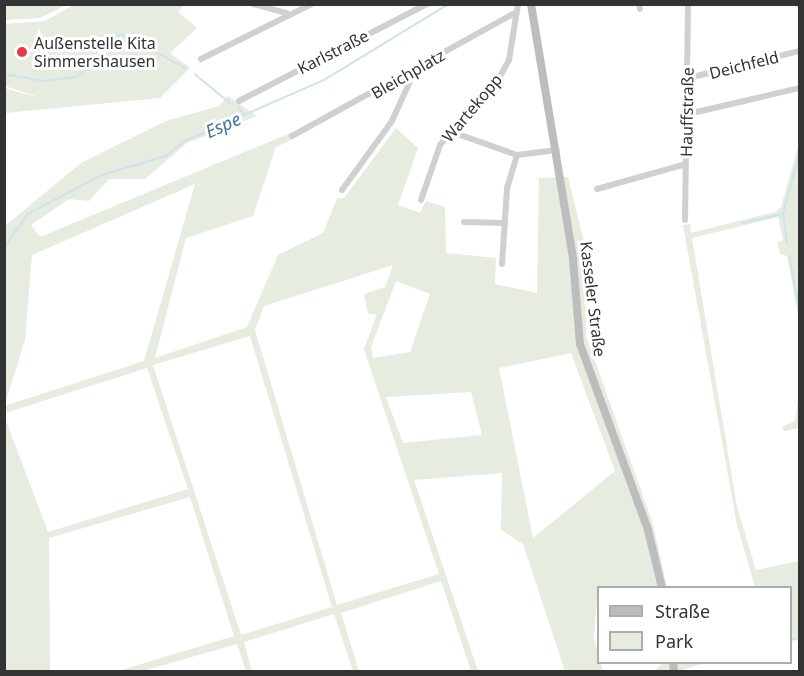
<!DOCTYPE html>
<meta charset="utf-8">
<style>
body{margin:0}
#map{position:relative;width:804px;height:676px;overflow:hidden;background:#fff;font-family:"Noto Sans",sans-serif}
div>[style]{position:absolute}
.green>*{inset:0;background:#e6ecdf}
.stream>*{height:1.5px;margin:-0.75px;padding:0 0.75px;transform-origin:0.75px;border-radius:0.75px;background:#cfe2ee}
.street>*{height:6px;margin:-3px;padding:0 3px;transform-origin:3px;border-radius:3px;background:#d0d0d0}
.secondary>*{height:8px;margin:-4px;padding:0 4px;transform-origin:4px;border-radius:4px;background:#bdbdbd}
.dots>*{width:16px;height:16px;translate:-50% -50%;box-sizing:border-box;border:3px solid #fff;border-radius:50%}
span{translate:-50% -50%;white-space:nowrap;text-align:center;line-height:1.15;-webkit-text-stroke:6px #fff;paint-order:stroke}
.poi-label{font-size:16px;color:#333}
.left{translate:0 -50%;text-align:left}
.street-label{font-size:16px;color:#333}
.water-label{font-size:18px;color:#3f7597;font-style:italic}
.frame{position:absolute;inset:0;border:6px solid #333;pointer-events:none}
.legend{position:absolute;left:597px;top:586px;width:195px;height:78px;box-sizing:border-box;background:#fff;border:2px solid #adadad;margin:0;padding:8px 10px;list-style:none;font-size:18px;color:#333}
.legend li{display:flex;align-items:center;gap:12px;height:30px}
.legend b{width:30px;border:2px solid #adadad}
</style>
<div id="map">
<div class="green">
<i style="clip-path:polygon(5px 4px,66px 4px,66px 5px,40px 18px,5px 20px)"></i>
<i style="clip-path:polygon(184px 5px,178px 12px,197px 28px,170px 53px,190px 68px,160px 98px,5px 113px,5px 88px,21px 93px,39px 97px,5px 86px,5px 24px,45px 21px,74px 5px)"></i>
<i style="clip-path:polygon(evenodd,228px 96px,257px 116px,187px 143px,145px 179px,109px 179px,89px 201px,69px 199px,31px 225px,40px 237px,293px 132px,295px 138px,276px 147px,253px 216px,186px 238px,155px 358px,247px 327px,278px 255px,323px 233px,337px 198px,344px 198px,396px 128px,418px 148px,398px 205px,420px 213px,426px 201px,445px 207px,446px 253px,496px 258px,495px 284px,537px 293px,539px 178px,568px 177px,585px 246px,591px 245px,585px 277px,586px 336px,653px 524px,667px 587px,598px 588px,594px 638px,603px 671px,565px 671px,523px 544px,501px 530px,502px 473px,414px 480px,478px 671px,471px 671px,441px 581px,341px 613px,359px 671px,353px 671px,334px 614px,244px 642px,252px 671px,246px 671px,237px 644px,143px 671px,118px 671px,234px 636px,190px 497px,49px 538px,50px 671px,5px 671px,5px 418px,48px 532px,188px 489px,147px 368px,5px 413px,4px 406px,144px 361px,195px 184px,32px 255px,25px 340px,5px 404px,5px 226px,81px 163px,166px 121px,219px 106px,228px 96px,393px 265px,385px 287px,364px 294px,368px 314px,377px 314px,364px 349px,439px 574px,337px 605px,255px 330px,264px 306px,393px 265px,228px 96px,396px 281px,430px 294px,410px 352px,373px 358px,371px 347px,396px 281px,228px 96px,250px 336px,332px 607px,241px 635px,153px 365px,250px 336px,228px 96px,571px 353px,615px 471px,533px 538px,499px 368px,571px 353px,228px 96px,471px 392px,482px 435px,403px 443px,386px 397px,471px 392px)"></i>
<i style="clip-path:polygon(799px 143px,799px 321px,787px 256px,780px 254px,777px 243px,783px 240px,778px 217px,692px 238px,737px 507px,756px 570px,799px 561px,799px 639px,791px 641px,790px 588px,755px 587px,737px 525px,683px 225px,690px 224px,691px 233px,775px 212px,781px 207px)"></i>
<i style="clip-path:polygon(799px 393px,799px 428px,784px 431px,782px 427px,795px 421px)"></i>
<i style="clip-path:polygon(663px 663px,706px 663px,679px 671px,653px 672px)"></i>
</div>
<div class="stream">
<i style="left:4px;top:74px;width:41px;rotate:9.9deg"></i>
<i style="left:44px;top:81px;width:32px;rotate:-7deg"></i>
<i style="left:76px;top:77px;width:29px;rotate:-35deg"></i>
<i style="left:100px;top:60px;width:25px;rotate:-63deg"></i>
<i style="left:111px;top:38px;width:12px;rotate:-14deg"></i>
<i style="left:123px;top:35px;width:71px;rotate:27.6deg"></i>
<i style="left:195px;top:74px;width:45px;rotate:39.6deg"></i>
<i style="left:239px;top:108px;width:8px;rotate:45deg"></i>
<i style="left:743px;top:223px;width:40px;rotate:-13deg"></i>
<i style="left:787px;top:243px;width:29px;rotate:-98deg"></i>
<i style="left:783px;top:214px;width:64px;rotate:-74.7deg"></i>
<i style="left:4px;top:248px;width:42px;rotate:-54.8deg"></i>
<i style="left:28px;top:214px;width:84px;rotate:-27.8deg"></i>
<i style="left:102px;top:175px;width:67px;rotate:-16.5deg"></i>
<i style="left:166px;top:156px;width:24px;rotate:-38deg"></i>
<i style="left:185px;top:141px;width:154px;rotate:-23.7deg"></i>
<i style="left:326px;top:79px;width:144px;rotate:-31.4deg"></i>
<i style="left:790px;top:257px;width:54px;rotate:79.3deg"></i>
<i style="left:790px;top:640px;width:10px;rotate:-11deg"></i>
</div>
<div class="street">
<i style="left:253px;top:4px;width:35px;rotate:15deg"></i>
<i style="left:639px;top:4px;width:5px;rotate:79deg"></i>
<i style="left:799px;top:4px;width:2px;rotate:63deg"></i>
<i style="left:201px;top:59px;width:124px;rotate:-26.4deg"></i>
<i style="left:688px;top:78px;width:115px;rotate:-13.6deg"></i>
<i style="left:239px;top:101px;width:212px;rotate:-27.3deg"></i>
<i style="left:688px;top:114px;width:115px;rotate:-13.1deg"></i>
<i style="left:452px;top:132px;width:69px;rotate:19.5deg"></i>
<i style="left:517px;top:155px;width:40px;rotate:-7.1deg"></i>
<i style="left:292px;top:136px;width:255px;rotate:-28.9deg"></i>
<i style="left:597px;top:189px;width:92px;rotate:-15.7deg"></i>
<i style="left:342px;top:190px;width:85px;rotate:-54.1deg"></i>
<i style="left:392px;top:121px;width:56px;rotate:-65.7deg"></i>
<i style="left:421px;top:200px;width:58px;rotate:-70.9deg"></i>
<i style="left:440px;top:145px;width:89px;rotate:-48.6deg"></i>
<i style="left:499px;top:78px;width:21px;rotate:-61deg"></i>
<i style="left:509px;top:60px;width:57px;rotate:-80.9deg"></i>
<i style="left:685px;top:220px;width:216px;rotate:-89.2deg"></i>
<i style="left:464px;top:222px;width:41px;rotate:1.4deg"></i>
<i style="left:502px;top:264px;width:76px;rotate:-86.2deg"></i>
<i style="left:507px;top:188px;width:34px;rotate:-73deg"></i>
</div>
<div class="secondary">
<i style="left:531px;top:4px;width:258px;rotate:80.6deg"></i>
<i style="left:573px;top:259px;width:85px;rotate:85.3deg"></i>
<i style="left:580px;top:344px;width:198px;rotate:69.9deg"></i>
<i style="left:648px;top:530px;width:60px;rotate:76.4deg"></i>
<i style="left:673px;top:662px;width:10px;rotate:84deg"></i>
</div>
<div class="dots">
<i style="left:22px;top:52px;background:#e63946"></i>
</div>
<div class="poi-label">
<span class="left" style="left:34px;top:52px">Außenstelle Kita<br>Simmershausen</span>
</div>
<div class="street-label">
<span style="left:333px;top:52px;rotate:-27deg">Karlstraße</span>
<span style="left:744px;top:65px;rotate:-14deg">Deichfeld</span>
<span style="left:408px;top:74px;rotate:-30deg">Bleichplatz</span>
<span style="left:472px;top:108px;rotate:-50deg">Wartekopp</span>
<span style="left:687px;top:112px;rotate:-89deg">Hauffstraße</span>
<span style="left:593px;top:299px;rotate:83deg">Kasseler Straße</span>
</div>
<div class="water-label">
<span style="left:223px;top:125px;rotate:-24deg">Espe</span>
</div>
<div class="frame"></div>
<ul class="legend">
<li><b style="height:8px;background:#bdbdbd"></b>Straße</li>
<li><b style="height:16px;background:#e6ecdf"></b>Park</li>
</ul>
</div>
